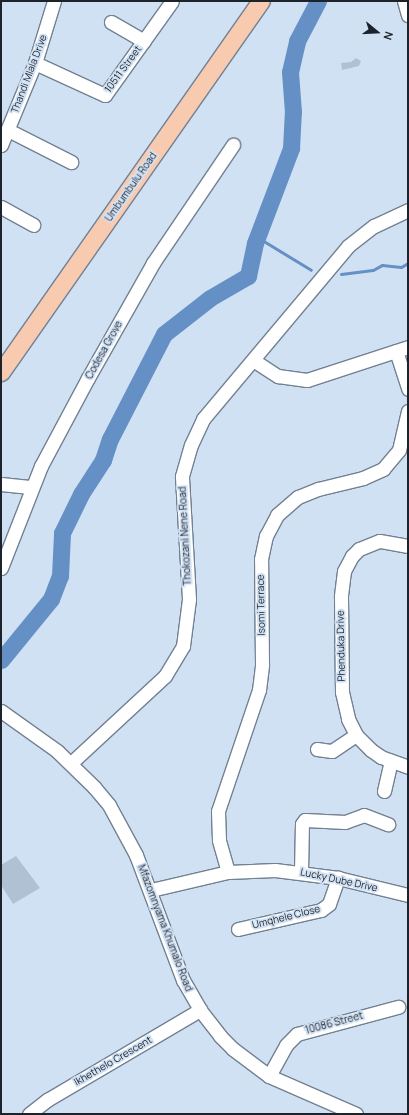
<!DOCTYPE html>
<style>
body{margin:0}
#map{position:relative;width:409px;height:1115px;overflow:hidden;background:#d1e1f4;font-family:Manrope,sans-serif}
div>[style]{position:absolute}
.stream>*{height:3px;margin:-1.5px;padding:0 1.5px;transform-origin:1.5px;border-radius:1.5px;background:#6590c5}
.river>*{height:17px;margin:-8.5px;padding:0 8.5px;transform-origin:8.5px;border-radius:8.5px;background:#6590c5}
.building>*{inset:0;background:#b1c1d4}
.roads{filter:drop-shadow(1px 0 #728192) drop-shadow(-1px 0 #728192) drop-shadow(0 1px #728192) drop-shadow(0 -1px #728192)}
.minor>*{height:13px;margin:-6.5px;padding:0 6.5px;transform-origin:6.5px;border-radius:6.5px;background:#fff}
.major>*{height:17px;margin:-8.5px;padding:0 8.5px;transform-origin:8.5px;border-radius:8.5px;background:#f8cbb0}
span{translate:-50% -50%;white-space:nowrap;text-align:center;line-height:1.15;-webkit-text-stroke:3.5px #d1e1f4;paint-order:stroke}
.street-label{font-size:10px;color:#1d232a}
.frame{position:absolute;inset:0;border:2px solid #1d232a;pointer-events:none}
.north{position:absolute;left:357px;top:12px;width:40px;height:40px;-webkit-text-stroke:3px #d1e1f4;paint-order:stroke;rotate:108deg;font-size:11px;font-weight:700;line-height:16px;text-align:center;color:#1d232a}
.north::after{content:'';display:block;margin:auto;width:14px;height:18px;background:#1d232a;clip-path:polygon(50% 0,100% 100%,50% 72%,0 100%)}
</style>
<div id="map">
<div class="stream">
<i style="left:257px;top:237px;width:63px;rotate:31.4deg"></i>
<i style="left:341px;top:274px;width:32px;rotate:-7deg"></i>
<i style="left:373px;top:270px;width:10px;rotate:-29deg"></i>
<i style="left:382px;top:265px;width:19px;rotate:6deg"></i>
<i style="left:401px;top:267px;width:8px;rotate:-30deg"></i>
</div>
<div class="river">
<i style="left:1px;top:660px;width:79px;rotate:-50.7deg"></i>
<i style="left:51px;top:599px;width:25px;rotate:-69deg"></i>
<i style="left:60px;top:576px;width:43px;rotate:-87.3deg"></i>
<i style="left:62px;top:533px;width:43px;rotate:-64deg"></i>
<i style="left:81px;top:494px;width:40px;rotate:-57.1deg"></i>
<i style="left:103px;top:460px;width:22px;rotate:-72deg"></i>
<i style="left:110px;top:439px;width:118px;rotate:-62.8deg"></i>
<i style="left:164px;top:334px;width:58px;rotate:-38deg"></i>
<i style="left:210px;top:298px;width:44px;rotate:-30.1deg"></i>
<i style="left:248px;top:276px;width:34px;rotate:-78deg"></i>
<i style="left:255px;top:243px;width:102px;rotate:-69.2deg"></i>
<i style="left:291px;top:148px;width:36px;rotate:-87deg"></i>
<i style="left:293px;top:112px;width:40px;rotate:-94.3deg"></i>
<i style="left:290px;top:72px;width:32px;rotate:-77deg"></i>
<i style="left:297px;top:41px;width:45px;rotate:-62.3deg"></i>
</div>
<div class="building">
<i style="clip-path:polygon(356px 58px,361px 61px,359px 66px,342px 70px,341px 63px,351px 62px)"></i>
<i style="clip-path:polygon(16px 856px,40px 888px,13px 904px,1px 885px,1px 865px)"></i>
</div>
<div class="roads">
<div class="minor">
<i style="left:404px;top:1px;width:15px;rotate:74deg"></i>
<i style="left:111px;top:22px;width:38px;rotate:30deg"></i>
<i style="left:35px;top:63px;width:77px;rotate:24.6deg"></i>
<i style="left:105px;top:95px;width:115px;rotate:-54.5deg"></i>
<i style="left:8px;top:130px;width:71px;rotate:26.9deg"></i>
<i style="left:1px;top:145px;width:89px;rotate:-67.5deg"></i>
<i style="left:35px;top:63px;width:65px;rotate:-73deg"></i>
<i style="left:1px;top:207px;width:37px;rotate:29deg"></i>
<i style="left:396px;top:351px;width:40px;rotate:72deg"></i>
<i style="left:253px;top:360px;width:30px;rotate:33deg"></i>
<i style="left:278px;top:376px;width:29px;rotate:8deg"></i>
<i style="left:307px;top:380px;width:106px;rotate:-18.1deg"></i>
<i style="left:1px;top:484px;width:31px;rotate:6deg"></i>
<i style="left:408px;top:546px;width:29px;rotate:-170deg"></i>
<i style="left:379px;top:541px;width:22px;rotate:158deg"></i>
<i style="left:359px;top:549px;width:10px;rotate:135deg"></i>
<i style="left:352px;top:556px;width:17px;rotate:118deg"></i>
<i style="left:344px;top:571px;width:26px;rotate:97deg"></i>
<i style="left:341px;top:597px;width:95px;rotate:89.4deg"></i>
<i style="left:342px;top:692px;width:28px;rotate:77deg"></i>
<i style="left:348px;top:719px;width:18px;rotate:63deg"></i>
<i style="left:356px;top:735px;width:21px;rotate:45deg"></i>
<i style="left:371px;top:750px;width:12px;rotate:35deg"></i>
<i style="left:381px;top:757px;width:29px;rotate:20deg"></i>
<i style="left:1px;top:568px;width:110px;rotate:-68.6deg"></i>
<i style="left:41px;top:466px;width:100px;rotate:-61.9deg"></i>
<i style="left:88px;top:378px;width:132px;rotate:-60.5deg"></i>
<i style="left:153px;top:263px;width:143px;rotate:-55.9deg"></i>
<i style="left:1px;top:711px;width:69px;rotate:35.5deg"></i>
<i style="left:57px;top:751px;width:52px;rotate:44.2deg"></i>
<i style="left:94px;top:787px;width:23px;rotate:50deg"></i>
<i style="left:109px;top:805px;width:57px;rotate:61.6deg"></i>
<i style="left:136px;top:855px;width:134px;rotate:69.4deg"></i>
<i style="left:183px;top:980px;width:34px;rotate:60deg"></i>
<i style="left:200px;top:1010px;width:33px;rotate:52deg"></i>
<i style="left:220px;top:1036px;width:18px;rotate:45deg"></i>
<i style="left:233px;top:1049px;width:45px;rotate:36.9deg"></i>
<i style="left:269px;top:1076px;width:95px;rotate:23.6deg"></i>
<i style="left:317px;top:749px;width:15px;rotate:8deg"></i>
<i style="left:332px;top:751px;width:29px;rotate:-34deg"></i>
<i style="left:71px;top:763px;width:128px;rotate:-42.8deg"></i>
<i style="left:165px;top:676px;width:35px;rotate:-59deg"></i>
<i style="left:183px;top:646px;width:47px;rotate:-82.7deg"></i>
<i style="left:189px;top:599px;width:123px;rotate:-93.3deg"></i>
<i style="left:182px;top:476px;width:32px;rotate:-74deg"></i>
<i style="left:191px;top:445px;width:29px;rotate:-65deg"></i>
<i style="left:203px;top:419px;width:226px;rotate:-50deg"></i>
<i style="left:348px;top:246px;width:33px;rotate:-38deg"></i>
<i style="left:374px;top:226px;width:38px;rotate:-25deg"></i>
<i style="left:384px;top:791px;width:31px;rotate:-77deg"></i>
<i style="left:301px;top:871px;width:47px;rotate:-88.8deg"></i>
<i style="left:302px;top:824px;width:5px;rotate:-53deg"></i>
<i style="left:305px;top:820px;width:40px;rotate:2.9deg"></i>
<i style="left:345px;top:822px;width:20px;rotate:-20deg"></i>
<i style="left:364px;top:815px;width:26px;rotate:21deg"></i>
<i style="left:228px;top:872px;width:33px;rotate:-106deg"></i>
<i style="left:219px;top:840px;width:29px;rotate:-92deg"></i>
<i style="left:218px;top:811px;width:128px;rotate:-71.3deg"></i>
<i style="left:259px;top:690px;width:26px;rotate:-83deg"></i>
<i style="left:262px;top:664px;width:105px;rotate:-90.5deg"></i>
<i style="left:261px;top:559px;width:24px;rotate:-78deg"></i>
<i style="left:266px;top:536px;width:24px;rotate:-62deg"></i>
<i style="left:277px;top:515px;width:28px;rotate:-41deg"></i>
<i style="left:298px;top:497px;width:22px;rotate:-22deg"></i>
<i style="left:318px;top:489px;width:46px;rotate:-13.7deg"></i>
<i style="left:363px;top:478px;width:22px;rotate:-24deg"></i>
<i style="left:383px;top:469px;width:25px;rotate:-50deg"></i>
<i style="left:399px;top:450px;width:40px;rotate:-77deg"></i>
<i style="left:151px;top:890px;width:79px;rotate:-13.2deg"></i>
<i style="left:228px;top:872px;width:47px;rotate:-2.4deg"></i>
<i style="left:275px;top:870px;width:64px;rotate:7.2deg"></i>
<i style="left:338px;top:878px;width:72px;rotate:13.7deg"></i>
<i style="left:238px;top:929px;width:85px;rotate:-12.9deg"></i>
<i style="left:321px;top:910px;width:10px;rotate:-37deg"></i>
<i style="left:329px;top:904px;width:28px;rotate:-71deg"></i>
<i style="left:269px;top:1076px;width:35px;rotate:-61deg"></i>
<i style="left:286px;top:1045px;width:16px;rotate:-45deg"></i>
<i style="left:297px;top:1034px;width:105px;rotate:-15deg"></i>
<i style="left:29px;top:1114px;width:23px;rotate:-38deg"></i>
<i style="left:47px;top:1100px;width:178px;rotate:-30.5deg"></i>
</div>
<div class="major">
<i style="left:1px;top:372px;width:453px;rotate:-55deg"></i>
</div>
</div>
<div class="street-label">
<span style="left:123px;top:69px;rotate:-54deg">10511 Street</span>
<span style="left:29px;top:74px;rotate:-69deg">Thandi Mlala Drive</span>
<span style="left:131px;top:187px;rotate:-55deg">Umbumbulu Road</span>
<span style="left:104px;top:350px;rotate:-61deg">Codesa Grove</span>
<span style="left:185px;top:536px;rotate:-93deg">Thokozani Nene Road</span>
<span style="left:261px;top:605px;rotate:-91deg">Isomi Terrace</span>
<span style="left:341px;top:646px;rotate:-91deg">Phenduka Drive</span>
<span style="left:339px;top:880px;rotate:12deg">Lucky Dube Drive</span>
<span style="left:286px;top:917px;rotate:-14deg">Umqhele Close</span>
<span style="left:165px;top:928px;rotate:69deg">Mfazomnyama Khumalo Road</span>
<span style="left:334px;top:1023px;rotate:-15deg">10086 Street</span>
<span style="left:113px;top:1061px;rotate:-30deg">Ikhethelo Crescent</span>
</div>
<div class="frame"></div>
<div class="north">N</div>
</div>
